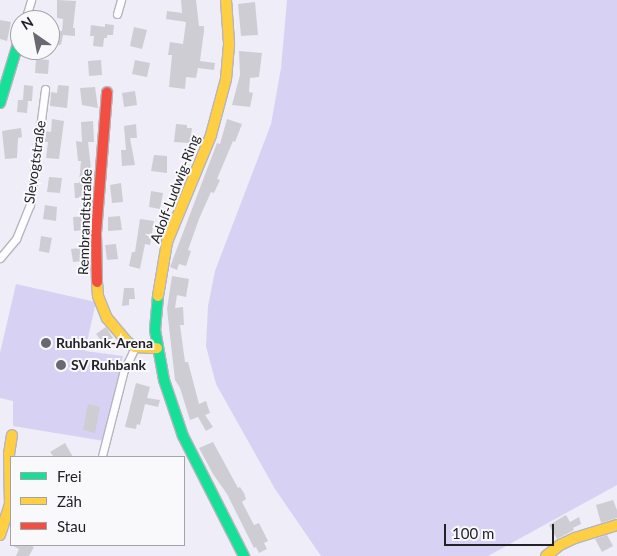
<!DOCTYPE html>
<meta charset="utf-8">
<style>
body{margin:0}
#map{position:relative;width:617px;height:556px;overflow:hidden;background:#efedf7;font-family:Lato,sans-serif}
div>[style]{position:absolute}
.green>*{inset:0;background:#d7d2f4}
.building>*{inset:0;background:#cecdd4}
.roads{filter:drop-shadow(1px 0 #b6b5bd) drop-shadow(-1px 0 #b6b5bd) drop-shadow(0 1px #b6b5bd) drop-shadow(0 -1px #b6b5bd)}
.street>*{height:7px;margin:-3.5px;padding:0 3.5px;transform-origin:3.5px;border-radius:3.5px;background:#fdfcfe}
.fast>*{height:10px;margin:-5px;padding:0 5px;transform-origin:5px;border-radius:5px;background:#16e098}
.slow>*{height:10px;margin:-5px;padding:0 5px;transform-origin:5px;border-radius:5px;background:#ffcf43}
.jam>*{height:10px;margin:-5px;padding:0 5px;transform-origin:5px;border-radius:5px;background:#f24e42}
.dots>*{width:14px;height:14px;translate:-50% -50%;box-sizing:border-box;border:2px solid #f9f9fc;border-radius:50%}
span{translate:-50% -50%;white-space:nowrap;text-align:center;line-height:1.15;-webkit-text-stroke:4px #f9f9fc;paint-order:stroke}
.street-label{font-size:14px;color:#232229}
.poi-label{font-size:14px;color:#232229;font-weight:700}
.left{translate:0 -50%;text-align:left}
.legend{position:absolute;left:10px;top:456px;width:175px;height:90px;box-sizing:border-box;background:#f9f9fc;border:1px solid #a3a3a8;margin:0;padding:6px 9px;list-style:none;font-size:15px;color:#232229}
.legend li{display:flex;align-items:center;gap:10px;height:25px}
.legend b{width:25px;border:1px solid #a3a3a8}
.north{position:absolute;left:10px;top:10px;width:50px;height:50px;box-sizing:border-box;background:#f9f9fc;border:1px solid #a3a3a8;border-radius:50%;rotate:327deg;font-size:14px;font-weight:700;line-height:20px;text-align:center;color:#232229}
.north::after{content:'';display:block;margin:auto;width:18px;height:22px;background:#6a6971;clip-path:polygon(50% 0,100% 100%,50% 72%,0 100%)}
.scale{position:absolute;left:444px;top:524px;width:110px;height:22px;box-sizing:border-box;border:2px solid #232229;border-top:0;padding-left:6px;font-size:15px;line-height:18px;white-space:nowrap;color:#232229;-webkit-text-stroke:4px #f9f9fc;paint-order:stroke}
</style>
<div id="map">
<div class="green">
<i style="clip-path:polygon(287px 0,617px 0,617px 485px,488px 556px,321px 556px,275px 489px,216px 384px,206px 346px,208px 306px,215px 271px,271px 124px,281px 68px)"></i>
<i style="clip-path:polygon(16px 284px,96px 302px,85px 351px,123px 356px,104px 441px,13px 426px,13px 401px,0 398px,0 353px)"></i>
</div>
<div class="building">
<i style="clip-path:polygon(57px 0,76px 1px,73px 28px,75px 28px,75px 36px,63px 35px,61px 45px,50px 44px,50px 30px,62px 31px,63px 19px,57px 18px)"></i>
<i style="clip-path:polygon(181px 0,196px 0,199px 26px,204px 26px,204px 31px,200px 61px,215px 63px,214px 70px,198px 68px,196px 78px,186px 77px,185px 89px,169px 87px,172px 55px,168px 55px,170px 42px,183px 44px,186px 22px,166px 19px,167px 11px,182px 13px)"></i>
<i style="clip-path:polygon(255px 2px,258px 35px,241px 36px,238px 4px)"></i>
<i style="clip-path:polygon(0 20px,11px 22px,7px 41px,0 39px)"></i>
<i style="clip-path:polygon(105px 24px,114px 25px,113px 35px,107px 35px,107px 38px,104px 38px,103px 47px,93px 46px,94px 36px,90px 36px,91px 25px,105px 27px)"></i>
<i style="clip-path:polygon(134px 27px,147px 30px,142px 49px,130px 46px)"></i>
<i style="clip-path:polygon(239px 51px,262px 53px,259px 77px,250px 78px,249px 92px,253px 93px,250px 107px,232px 105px,240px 75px)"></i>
<i style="clip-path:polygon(36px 59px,49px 60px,48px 74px,35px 73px)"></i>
<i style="clip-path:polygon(101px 60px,102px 75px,89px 76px,88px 61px)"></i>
<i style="clip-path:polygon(135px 60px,150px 63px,147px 77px,132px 74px)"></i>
<i style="clip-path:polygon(24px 85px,33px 86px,32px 101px,28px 101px,27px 113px,17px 112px,18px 100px,23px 100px)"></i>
<i style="clip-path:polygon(58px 85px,69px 86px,67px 108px,50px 106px,51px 92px,57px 93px)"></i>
<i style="clip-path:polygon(95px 87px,98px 108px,82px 105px,80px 88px)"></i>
<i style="clip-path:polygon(135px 91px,137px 105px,124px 107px,122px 93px)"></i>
<i style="clip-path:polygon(52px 119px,64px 121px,59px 159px,46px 158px,48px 142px,44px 142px,45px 131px,51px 132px)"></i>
<i style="clip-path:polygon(227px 119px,242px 124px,235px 142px,233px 141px,217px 179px,220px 180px,214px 193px,211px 192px,199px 219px,188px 250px,191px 251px,186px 266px,179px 264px,177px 270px,170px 267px,217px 143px,220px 144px)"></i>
<i style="clip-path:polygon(93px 121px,94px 142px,88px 142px,91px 168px,88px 168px,87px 180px,88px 197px,75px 198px,74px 183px,79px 183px,81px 161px,78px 161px,76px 141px,82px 142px,81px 122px)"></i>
<i style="clip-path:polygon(136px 124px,137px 138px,130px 138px,135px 165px,122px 166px,121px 150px,126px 150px,124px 126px)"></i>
<i style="clip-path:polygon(176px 124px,187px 125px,187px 128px,192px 128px,190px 143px,174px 142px)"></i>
<i style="clip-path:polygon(21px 128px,22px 137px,18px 138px,17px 158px,5px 159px,2px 131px)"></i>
<i style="clip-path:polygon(154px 155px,167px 156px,167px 173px,151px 171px)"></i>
<i style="clip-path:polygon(49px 177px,62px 178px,60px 193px,47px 192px)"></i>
<i style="clip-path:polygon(121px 183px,123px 202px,112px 203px,110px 185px)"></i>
<i style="clip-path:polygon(151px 191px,163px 193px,160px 209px,149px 207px)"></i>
<i style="clip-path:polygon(45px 205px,57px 207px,56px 221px,43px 219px)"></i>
<i style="clip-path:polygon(85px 216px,86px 230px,74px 231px,73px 217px)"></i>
<i style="clip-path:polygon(120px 216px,122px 230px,108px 231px,108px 217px)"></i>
<i style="clip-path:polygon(140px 219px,154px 221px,150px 245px,145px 244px,140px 269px,129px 266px,132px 252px,135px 252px)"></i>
<i style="clip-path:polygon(41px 236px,52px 238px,49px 253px,39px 251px)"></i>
<i style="clip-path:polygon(116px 244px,118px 259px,107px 260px,105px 245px)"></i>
<i style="clip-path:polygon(85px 247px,84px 261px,73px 262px,71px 249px)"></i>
<i style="clip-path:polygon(172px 276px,189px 279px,186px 297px,177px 295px,175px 308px,183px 307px,184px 325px,180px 325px,185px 362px,188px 362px,199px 404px,206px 401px,210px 413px,205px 415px,213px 427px,206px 431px,198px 417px,190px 420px,180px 388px,175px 380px,167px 309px)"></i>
<i style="clip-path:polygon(124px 288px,134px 288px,135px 299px,129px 299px,129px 305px,122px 306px)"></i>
<i style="clip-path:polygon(106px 327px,113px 338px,104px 344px,96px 334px)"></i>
<i style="clip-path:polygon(136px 383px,150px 387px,147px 398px,160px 400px,158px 407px,145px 404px,140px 425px,137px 424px,136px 429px,125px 427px)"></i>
<i style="clip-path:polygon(88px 404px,100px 407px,95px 433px,83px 430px)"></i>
<i style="clip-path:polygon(213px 442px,238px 488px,240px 487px,244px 493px,246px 499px,242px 502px,254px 525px,259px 523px,268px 541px,264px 543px,267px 549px,259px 553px,256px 547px,254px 548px,227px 494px,213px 474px,199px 448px)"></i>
<i style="clip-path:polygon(65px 443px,73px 457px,54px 457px,50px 452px)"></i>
<i style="clip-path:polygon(613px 500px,617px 510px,617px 518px,601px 523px,596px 505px)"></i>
<i style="clip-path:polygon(566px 515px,570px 522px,579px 517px,581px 524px,573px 528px,574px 530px,557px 539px,549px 525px)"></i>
<i style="clip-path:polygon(607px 535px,613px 546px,602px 552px,595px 539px)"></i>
<i style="clip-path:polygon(11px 545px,30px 545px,34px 547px,29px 556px,16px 556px,19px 549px)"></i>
</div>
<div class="roads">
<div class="street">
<i style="left:117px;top:14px;width:15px;rotate:-74deg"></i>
<i style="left:25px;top:20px;width:21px;rotate:-73deg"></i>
<i style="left:0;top:258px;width:25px;rotate:-50deg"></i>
<i style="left:16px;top:239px;width:37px;rotate:-68deg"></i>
<i style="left:30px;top:205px;width:117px;rotate:-82.6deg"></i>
<i style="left:102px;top:456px;width:89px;rotate:-75.7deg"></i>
<i style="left:124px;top:370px;width:25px;rotate:-64deg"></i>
</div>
<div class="fast">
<i style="left:0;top:103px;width:69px;rotate:-73.1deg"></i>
<i style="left:158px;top:296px;width:34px;rotate:95deg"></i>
<i style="left:155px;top:330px;width:51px;rotate:79.8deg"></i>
<i style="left:164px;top:380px;width:59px;rotate:71.3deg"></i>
<i style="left:183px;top:436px;width:135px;rotate:63.1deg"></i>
</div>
<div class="slow">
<i style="left:97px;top:282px;width:14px;rotate:86deg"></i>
<i style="left:98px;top:296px;width:24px;rotate:68deg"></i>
<i style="left:107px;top:318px;width:31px;rotate:50deg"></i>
<i style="left:127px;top:342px;width:9px;rotate:32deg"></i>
<i style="left:135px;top:347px;width:22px;rotate:3deg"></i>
<i style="left:158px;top:296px;width:55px;rotate:-80.5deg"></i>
<i style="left:167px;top:242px;width:116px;rotate:-67.6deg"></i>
<i style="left:211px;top:135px;width:58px;rotate:-75deg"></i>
<i style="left:226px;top:79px;width:36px;rotate:-85deg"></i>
<i style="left:229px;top:43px;width:43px;rotate:-94deg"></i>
<i style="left:0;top:535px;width:33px;rotate:-72deg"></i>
<i style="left:10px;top:504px;width:50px;rotate:-91.1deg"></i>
<i style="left:9px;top:454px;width:19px;rotate:-81deg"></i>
<i style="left:546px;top:556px;width:18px;rotate:-38deg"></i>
<i style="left:560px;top:545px;width:17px;rotate:-25deg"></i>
<i style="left:575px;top:538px;width:44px;rotate:-17.2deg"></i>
</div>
<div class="jam">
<i style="left:97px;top:282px;width:49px;rotate:-91.2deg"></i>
<i style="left:96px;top:233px;width:141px;rotate:-85.5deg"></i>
</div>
</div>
<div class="dots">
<i style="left:46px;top:343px;background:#6a6971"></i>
<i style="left:61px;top:365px;background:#6a6971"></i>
</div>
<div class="street-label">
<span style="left:35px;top:162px;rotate:-82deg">Slevogtstraße</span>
<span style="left:175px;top:189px;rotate:-69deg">Adolf-Ludwig-Ring</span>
<span style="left:85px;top:222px;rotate:-88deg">Rembrandtstraße</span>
</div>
<div class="poi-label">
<span class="left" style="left:56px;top:343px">Ruhbank-Arena</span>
<span class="left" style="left:71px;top:365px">SV Ruhbank</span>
</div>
<ul class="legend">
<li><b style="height:6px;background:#16e098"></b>Frei</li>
<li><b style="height:6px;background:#ffcf43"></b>Zäh</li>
<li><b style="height:6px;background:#f24e42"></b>Stau</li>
</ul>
<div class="north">N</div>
<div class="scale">100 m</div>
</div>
